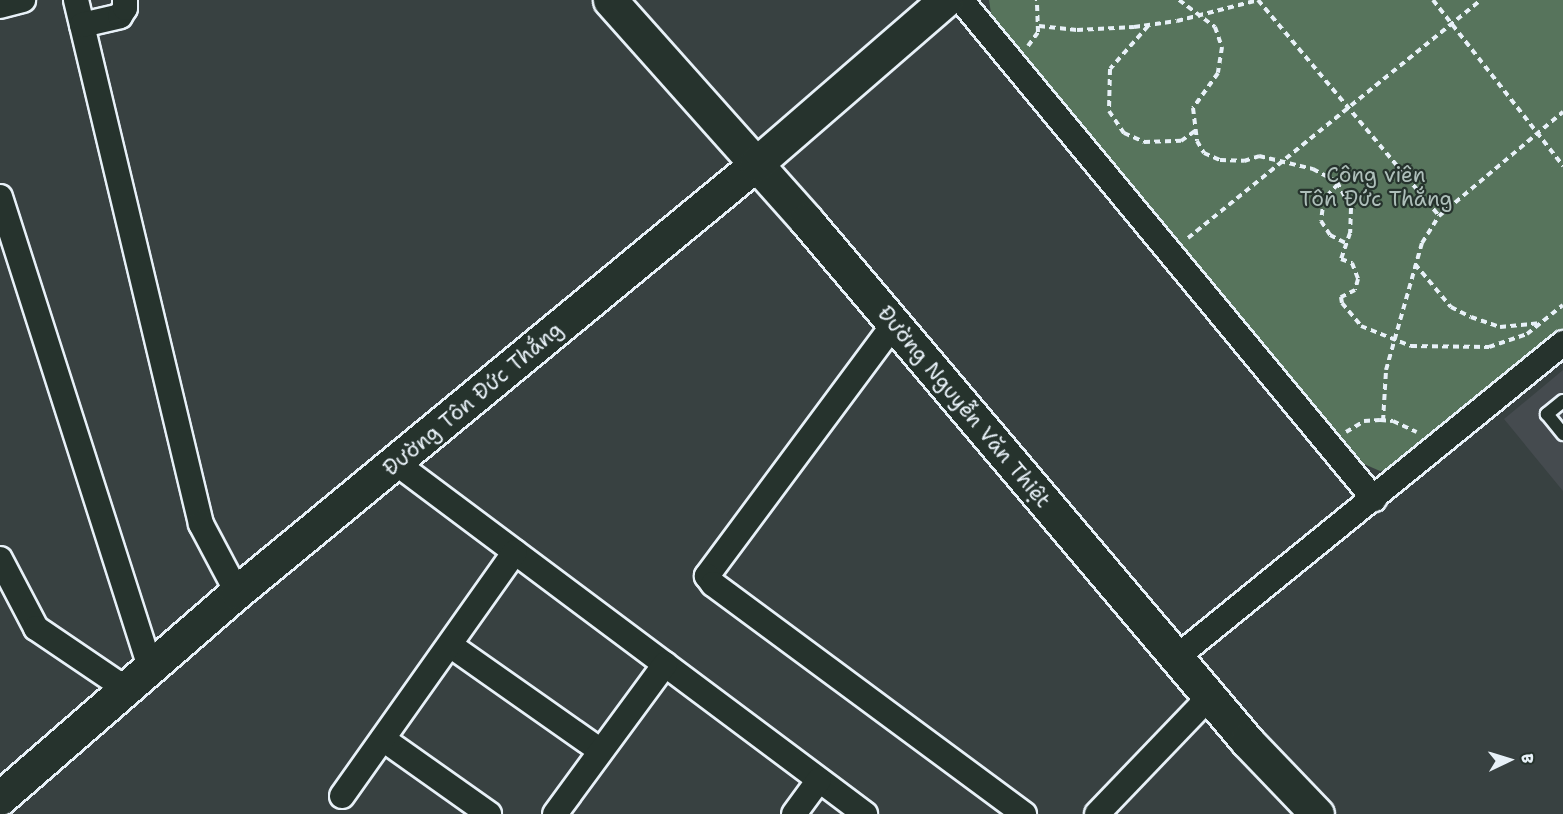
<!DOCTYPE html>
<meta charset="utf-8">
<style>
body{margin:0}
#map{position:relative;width:1563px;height:814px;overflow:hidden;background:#384141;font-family:"Shantell Sans",sans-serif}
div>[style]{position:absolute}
.built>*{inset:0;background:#454b4f}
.green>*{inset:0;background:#57745c}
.path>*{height:4px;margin-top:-2px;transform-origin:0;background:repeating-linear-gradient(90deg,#e8f1f8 0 6px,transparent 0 10.5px)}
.roads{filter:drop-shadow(2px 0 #e8f1f8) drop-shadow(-2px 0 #e8f1f8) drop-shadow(0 2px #e8f1f8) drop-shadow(0 -2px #e8f1f8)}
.lane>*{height:12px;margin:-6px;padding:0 6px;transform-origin:6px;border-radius:6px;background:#26332d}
.street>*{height:24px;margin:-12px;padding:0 12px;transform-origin:12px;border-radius:12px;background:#26332d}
.secondary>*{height:33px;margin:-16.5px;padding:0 16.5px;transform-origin:16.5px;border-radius:16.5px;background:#26332d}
span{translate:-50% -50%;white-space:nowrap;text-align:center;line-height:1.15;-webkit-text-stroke:4.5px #26332d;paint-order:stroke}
.park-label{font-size:21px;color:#aebfba}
.street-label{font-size:21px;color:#e8f1f8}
.north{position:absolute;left:1479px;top:730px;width:60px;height:60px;-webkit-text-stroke:4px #26332d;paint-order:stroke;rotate:86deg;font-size:16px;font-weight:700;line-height:24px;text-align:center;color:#e8f1f8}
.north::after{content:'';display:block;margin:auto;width:21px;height:27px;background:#e8f1f8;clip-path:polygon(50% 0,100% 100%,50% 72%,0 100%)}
</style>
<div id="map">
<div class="built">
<i style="clip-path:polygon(1563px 370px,1563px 491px,1504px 419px)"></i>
</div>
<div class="green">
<i style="clip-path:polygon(989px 0,1563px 0,1563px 330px,1397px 468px,1380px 471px,1364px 464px,992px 20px)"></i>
</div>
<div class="path">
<i style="left:1179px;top:0;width:45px;rotate:36.9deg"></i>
<i style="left:1215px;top:27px;width:21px;rotate:71deg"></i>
<i style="left:1222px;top:47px;width:26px;rotate:99deg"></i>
<i style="left:1218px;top:73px;width:43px;rotate:125.5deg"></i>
<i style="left:1193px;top:108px;width:33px;rotate:83deg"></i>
<i style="left:1197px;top:141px;width:14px;rotate:60deg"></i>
<i style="left:1204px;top:153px;width:17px;rotate:24deg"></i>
<i style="left:1220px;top:160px;width:24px;rotate:2deg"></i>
<i style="left:1244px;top:161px;width:16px;rotate:-18deg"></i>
<i style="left:1259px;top:156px;width:56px;rotate:13.5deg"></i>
<i style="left:1313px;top:169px;width:27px;rotate:28deg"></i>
<i style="left:1337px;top:182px;width:30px;rotate:62deg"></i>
<i style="left:1351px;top:208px;width:25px;rotate:92deg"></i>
<i style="left:1350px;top:233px;width:28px;rotate:109deg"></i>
<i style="left:1341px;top:259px;width:12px;rotate:20deg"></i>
<i style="left:1352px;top:263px;width:17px;rotate:69deg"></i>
<i style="left:1358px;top:279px;width:11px;rotate:105deg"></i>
<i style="left:1355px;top:290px;width:16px;rotate:153deg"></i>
<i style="left:1341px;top:297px;width:6px;rotate:81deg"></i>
<i style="left:1342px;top:303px;width:30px;rotate:50deg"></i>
<i style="left:1361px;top:326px;width:54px;rotate:21.8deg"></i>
<i style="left:1411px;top:346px;width:78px;rotate:0.7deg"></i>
<i style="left:1489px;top:347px;width:40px;rotate:-18.9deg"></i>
<i style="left:1527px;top:334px;width:46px;rotate:-38.9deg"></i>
<i style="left:1258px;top:0;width:282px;rotate:50deg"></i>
<i style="left:1433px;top:0;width:211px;rotate:51.9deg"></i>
<i style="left:1039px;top:26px;width:38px;rotate:6deg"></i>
<i style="left:1077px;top:30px;width:57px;rotate:-3deg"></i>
<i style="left:1134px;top:27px;width:43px;rotate:-7.9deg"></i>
<i style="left:1177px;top:21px;width:84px;rotate:-14.5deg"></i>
<i style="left:1148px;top:26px;width:57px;rotate:131.5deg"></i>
<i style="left:1110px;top:69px;width:42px;rotate:91.4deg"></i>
<i style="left:1109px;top:111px;width:27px;rotate:56deg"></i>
<i style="left:1124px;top:133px;width:22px;rotate:24deg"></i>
<i style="left:1144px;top:142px;width:37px;rotate:-2deg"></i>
<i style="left:1181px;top:141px;width:17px;rotate:-36deg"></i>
<i style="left:1028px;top:46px;width:17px;rotate:-54deg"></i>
<i style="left:1038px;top:32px;width:32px;rotate:-92deg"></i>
<i style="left:1338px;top:184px;width:21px;rotate:133deg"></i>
<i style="left:1324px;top:199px;width:22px;rotate:98deg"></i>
<i style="left:1321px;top:221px;width:17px;rotate:57deg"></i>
<i style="left:1330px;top:235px;width:18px;rotate:27deg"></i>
<i style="left:1188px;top:238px;width:377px;rotate:-39.1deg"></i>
<i style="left:1415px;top:264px;width:56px;rotate:50.1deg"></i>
<i style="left:1451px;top:307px;width:22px;rotate:27deg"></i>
<i style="left:1471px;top:317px;width:31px;rotate:19deg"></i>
<i style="left:1500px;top:327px;width:41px;rotate:-5.6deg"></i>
<i style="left:1383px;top:421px;width:51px;rotate:-86.6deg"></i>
<i style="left:1386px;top:370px;width:132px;rotate:-74.2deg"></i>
<i style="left:1422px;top:243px;width:32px;rotate:-58deg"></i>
<i style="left:1439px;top:216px;width:162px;rotate:-40deg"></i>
<i style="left:1346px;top:432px;width:21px;rotate:-31deg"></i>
<i style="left:1364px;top:421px;width:16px;rotate:-4deg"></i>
<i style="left:1380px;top:420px;width:13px;rotate:4deg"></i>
<i style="left:1393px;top:421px;width:26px;rotate:25deg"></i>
</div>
<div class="roads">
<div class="lane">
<i style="left:1563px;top:401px;width:21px;rotate:141deg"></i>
<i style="left:1547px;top:414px;width:26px;rotate:51deg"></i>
</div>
<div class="street">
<i style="left:76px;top:0;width:539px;rotate:76.58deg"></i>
<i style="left:201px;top:524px;width:77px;rotate:62.1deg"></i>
<i style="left:961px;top:0;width:648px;rotate:50.39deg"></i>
<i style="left:0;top:6px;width:24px;rotate:-15deg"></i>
<i style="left:82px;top:25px;width:39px;rotate:-13deg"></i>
<i style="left:120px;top:16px;width:9px;rotate:-58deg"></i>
<i style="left:125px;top:8px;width:8px;rotate:-90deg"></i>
<i style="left:0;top:197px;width:496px;rotate:72.3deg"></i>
<i style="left:894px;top:324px;width:314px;rotate:126.6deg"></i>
<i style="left:707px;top:576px;width:10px;rotate:53deg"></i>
<i style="left:713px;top:584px;width:387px;rotate:36.5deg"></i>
<i style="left:396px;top:463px;width:586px;rotate:36.81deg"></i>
<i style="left:0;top:559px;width:78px;rotate:62.4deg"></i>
<i style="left:36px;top:628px;width:109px;rotate:34.1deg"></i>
<i style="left:450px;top:645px;width:184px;rotate:35.1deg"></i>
<i style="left:1177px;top:657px;width:498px;rotate:-39.1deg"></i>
<i style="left:383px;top:739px;width:130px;rotate:35.3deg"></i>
<i style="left:342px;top:796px;width:299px;rotate:-54.7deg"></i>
<i style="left:555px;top:814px;width:186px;rotate:-53.7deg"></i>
<i style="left:794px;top:814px;width:42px;rotate:-53.7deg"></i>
<i style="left:1097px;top:814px;width:163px;rotate:-46.2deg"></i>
</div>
<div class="secondary">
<i style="left:610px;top:0;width:295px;rotate:48.3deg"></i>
<i style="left:806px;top:220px;width:683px;rotate:49.75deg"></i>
<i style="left:1247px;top:741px;width:101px;rotate:46.2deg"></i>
<i style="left:0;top:798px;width:314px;rotate:-41deg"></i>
<i style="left:237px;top:592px;width:673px;rotate:-39.51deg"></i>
<i style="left:756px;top:164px;width:250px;rotate:-40.9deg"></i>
</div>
</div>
<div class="park-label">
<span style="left:1376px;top:187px">Công viên<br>Tôn Đức Thắng</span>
</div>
<div class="street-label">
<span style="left:473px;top:399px;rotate:-40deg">Đường Tôn Đức Thắng</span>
<span style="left:964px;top:407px;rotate:50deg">Đường Nguyễn Văn Thiệt</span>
</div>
<div class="north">B</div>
</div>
